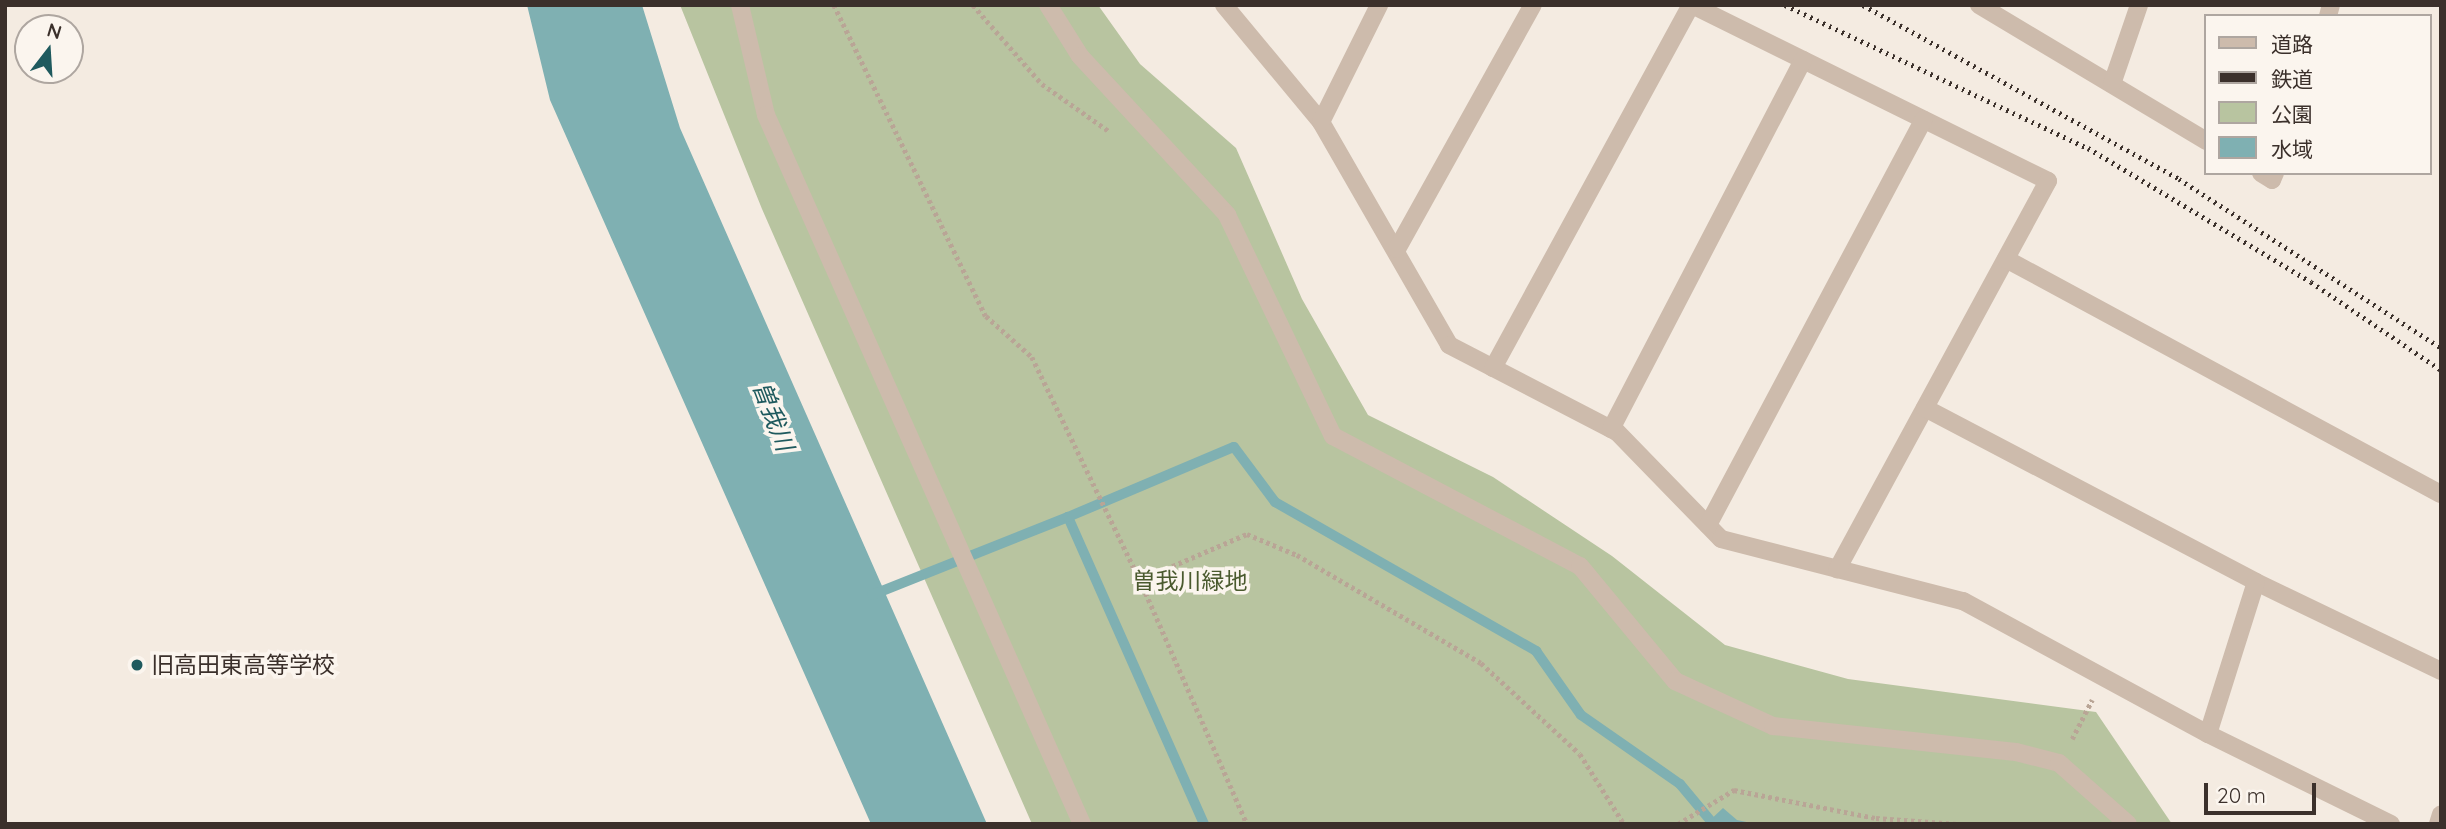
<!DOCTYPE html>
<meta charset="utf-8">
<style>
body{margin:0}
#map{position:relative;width:2446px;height:829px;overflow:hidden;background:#f4ebe1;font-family:Quicksand,"Noto Sans JP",sans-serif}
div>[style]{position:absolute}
.green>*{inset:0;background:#b8c4a0}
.water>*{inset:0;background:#7fb0b2}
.stream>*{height:10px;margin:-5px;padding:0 5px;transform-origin:5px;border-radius:5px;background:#7fb0b2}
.path>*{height:4.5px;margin-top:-2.25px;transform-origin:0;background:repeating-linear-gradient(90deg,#b9a596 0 3.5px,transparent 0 7px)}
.minor>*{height:18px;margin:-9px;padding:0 9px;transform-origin:9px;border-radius:9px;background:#cdbbac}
.rail>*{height:5px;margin-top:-2.5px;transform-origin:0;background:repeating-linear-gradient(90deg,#3b302b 0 2px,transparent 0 7px)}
.dots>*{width:19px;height:19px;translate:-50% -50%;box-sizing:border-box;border:4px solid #fbf5ee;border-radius:50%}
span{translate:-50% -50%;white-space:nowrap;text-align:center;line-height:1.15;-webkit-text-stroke:7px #fbf5ee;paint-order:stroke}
.park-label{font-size:23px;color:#4a5a2e}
.poi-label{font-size:23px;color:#3b302b}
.left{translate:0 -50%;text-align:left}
.water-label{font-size:24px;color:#1f5a5e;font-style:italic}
.frame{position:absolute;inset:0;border:7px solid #3b302b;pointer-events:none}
.legend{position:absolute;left:2204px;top:14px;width:228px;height:161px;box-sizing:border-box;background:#fbf5ee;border:2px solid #aea6a0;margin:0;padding:9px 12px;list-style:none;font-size:21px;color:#3b302b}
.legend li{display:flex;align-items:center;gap:14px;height:35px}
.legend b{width:35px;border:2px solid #aea6a0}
.north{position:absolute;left:14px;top:14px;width:70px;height:70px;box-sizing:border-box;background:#fbf5ee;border:2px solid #aea6a0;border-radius:50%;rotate:17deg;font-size:19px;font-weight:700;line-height:28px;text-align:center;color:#3b302b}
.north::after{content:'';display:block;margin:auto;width:24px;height:32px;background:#1f5a5e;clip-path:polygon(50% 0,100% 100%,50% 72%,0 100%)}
.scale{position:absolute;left:2204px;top:783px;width:112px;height:32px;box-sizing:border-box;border:4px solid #3b302b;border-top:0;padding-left:9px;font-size:21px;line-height:24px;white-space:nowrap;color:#3b302b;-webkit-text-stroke:5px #fbf5ee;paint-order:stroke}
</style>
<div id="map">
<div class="green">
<i style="clip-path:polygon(680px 5px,1098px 5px,1140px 64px,1236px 148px,1302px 299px,1368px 415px,1493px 477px,1612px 556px,1725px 645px,1848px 679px,2096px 712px,2172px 824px,1032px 824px,762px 209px)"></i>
</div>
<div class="water">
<i style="clip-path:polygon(527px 5px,642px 5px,680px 128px,987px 824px,871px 824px,550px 100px)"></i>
<i style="clip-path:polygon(1723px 808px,1737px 820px,1756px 824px,1706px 824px)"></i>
</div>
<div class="stream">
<i style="left:872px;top:595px;width:211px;rotate:-21.7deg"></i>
<i style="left:1204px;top:824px;width:336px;rotate:-113.9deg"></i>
<i style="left:1068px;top:517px;width:180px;rotate:-22.9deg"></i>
<i style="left:1234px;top:447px;width:69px;rotate:53.3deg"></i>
<i style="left:1275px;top:502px;width:301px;rotate:29.7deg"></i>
<i style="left:1536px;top:651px;width:78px;rotate:54.9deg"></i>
<i style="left:1581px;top:715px;width:121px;rotate:34.9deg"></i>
<i style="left:1680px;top:784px;width:47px;rotate:50.2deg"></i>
</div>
<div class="path">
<i style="left:834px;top:5px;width:346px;rotate:64deg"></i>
<i style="left:986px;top:316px;width:62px;rotate:41.7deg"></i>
<i style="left:1032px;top:357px;width:248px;rotate:64.2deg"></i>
<i style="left:1140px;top:580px;width:266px;rotate:66.3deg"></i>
<i style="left:973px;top:5px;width:105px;rotate:48.9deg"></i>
<i style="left:1042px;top:84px;width:83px;rotate:35.2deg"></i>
<i style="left:1140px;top:580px;width:116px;rotate:-23.3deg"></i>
<i style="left:1247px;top:534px;width:54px;rotate:22.8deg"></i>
<i style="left:1297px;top:555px;width:213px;rotate:30.4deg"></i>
<i style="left:1481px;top:663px;width:134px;rotate:42.6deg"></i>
<i style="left:1580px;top:754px;width:83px;rotate:57.8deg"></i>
<i style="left:2072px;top:739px;width:44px;rotate:-62.9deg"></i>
<i style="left:1678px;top:824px;width:66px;rotate:-31.3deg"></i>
<i style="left:1734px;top:790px;width:145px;rotate:11.2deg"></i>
<i style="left:1876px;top:818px;width:82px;rotate:4.2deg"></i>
</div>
<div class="minor">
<i style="left:740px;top:5px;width:113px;rotate:76.7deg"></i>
<i style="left:766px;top:115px;width:776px;rotate:65.98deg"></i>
<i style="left:1048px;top:5px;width:60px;rotate:57.9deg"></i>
<i style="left:1080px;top:56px;width:217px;rotate:47.2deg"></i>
<i style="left:1227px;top:215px;width:245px;rotate:64.4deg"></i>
<i style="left:1333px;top:436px;width:279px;rotate:27.8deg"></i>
<i style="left:1580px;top:566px;width:149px;rotate:50.4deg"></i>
<i style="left:1675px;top:681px;width:108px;rotate:24.7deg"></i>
<i style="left:1773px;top:726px;width:244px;rotate:6.1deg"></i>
<i style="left:2016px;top:752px;width:44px;rotate:14.3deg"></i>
<i style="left:2059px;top:763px;width:92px;rotate:41.5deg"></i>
<i style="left:1224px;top:5px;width:152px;rotate:50.3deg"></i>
<i style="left:1321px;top:122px;width:257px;rotate:60.1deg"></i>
<i style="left:1449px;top:345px;width:189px;rotate:27.4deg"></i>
<i style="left:1617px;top:432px;width:149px;rotate:45.8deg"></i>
<i style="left:1721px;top:539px;width:250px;rotate:14.4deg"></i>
<i style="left:1963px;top:601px;width:279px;rotate:28.5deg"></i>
<i style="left:2208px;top:734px;width:204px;rotate:26.2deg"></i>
<i style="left:1692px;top:5px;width:397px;rotate:26.3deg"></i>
<i style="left:2048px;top:181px;width:442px;rotate:118.5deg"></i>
<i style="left:1979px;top:5px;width:265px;rotate:30.9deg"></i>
<i style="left:2328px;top:16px;width:11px;rotate:-75deg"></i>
<i style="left:2112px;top:84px;width:83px;rotate:-71.1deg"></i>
<i style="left:1321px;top:122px;width:131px;rotate:-63.6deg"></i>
<i style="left:2261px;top:173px;width:13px;rotate:32deg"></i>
<i style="left:2272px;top:180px;width:8px;rotate:-67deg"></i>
<i style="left:1397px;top:249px;width:279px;rotate:-60.9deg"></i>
<i style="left:2006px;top:259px;width:494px;rotate:28.4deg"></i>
<i style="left:1493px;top:368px;width:413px;rotate:-61.4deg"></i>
<i style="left:1925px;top:408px;width:374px;rotate:27.7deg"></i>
<i style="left:2256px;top:582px;width:205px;rotate:25.7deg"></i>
<i style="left:1611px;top:429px;width:416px;rotate:-62.5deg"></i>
<i style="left:1708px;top:525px;width:459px;rotate:-62deg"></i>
<i style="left:2208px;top:734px;width:159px;rotate:-72.5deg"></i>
<i style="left:2438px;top:824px;width:10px;rotate:-73deg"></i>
</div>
<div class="rail">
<i style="left:1785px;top:5px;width:335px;rotate:25.3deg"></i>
<i style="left:2088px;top:148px;width:260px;rotate:31deg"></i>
<i style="left:2311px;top:282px;width:157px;rotate:34.1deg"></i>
<i style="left:1863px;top:5px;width:361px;rotate:28.8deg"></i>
<i style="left:2179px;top:179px;width:312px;rotate:32.8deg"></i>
</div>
<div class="dots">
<i style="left:137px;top:665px;background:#1f5a5e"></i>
</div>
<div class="park-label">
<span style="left:1190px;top:581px">曽我川緑地</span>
</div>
<div class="poi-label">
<span class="left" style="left:151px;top:665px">旧高田東高等学校</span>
</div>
<div class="water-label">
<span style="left:773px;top:416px;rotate:69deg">曽我川</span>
</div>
<div class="frame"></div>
<ul class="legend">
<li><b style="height:9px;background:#cdbbac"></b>道路</li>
<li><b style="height:9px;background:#3b302b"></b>鉄道</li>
<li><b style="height:19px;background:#b8c4a0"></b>公園</li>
<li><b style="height:19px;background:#7fb0b2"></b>水域</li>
</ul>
<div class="north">N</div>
<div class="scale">20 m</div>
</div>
